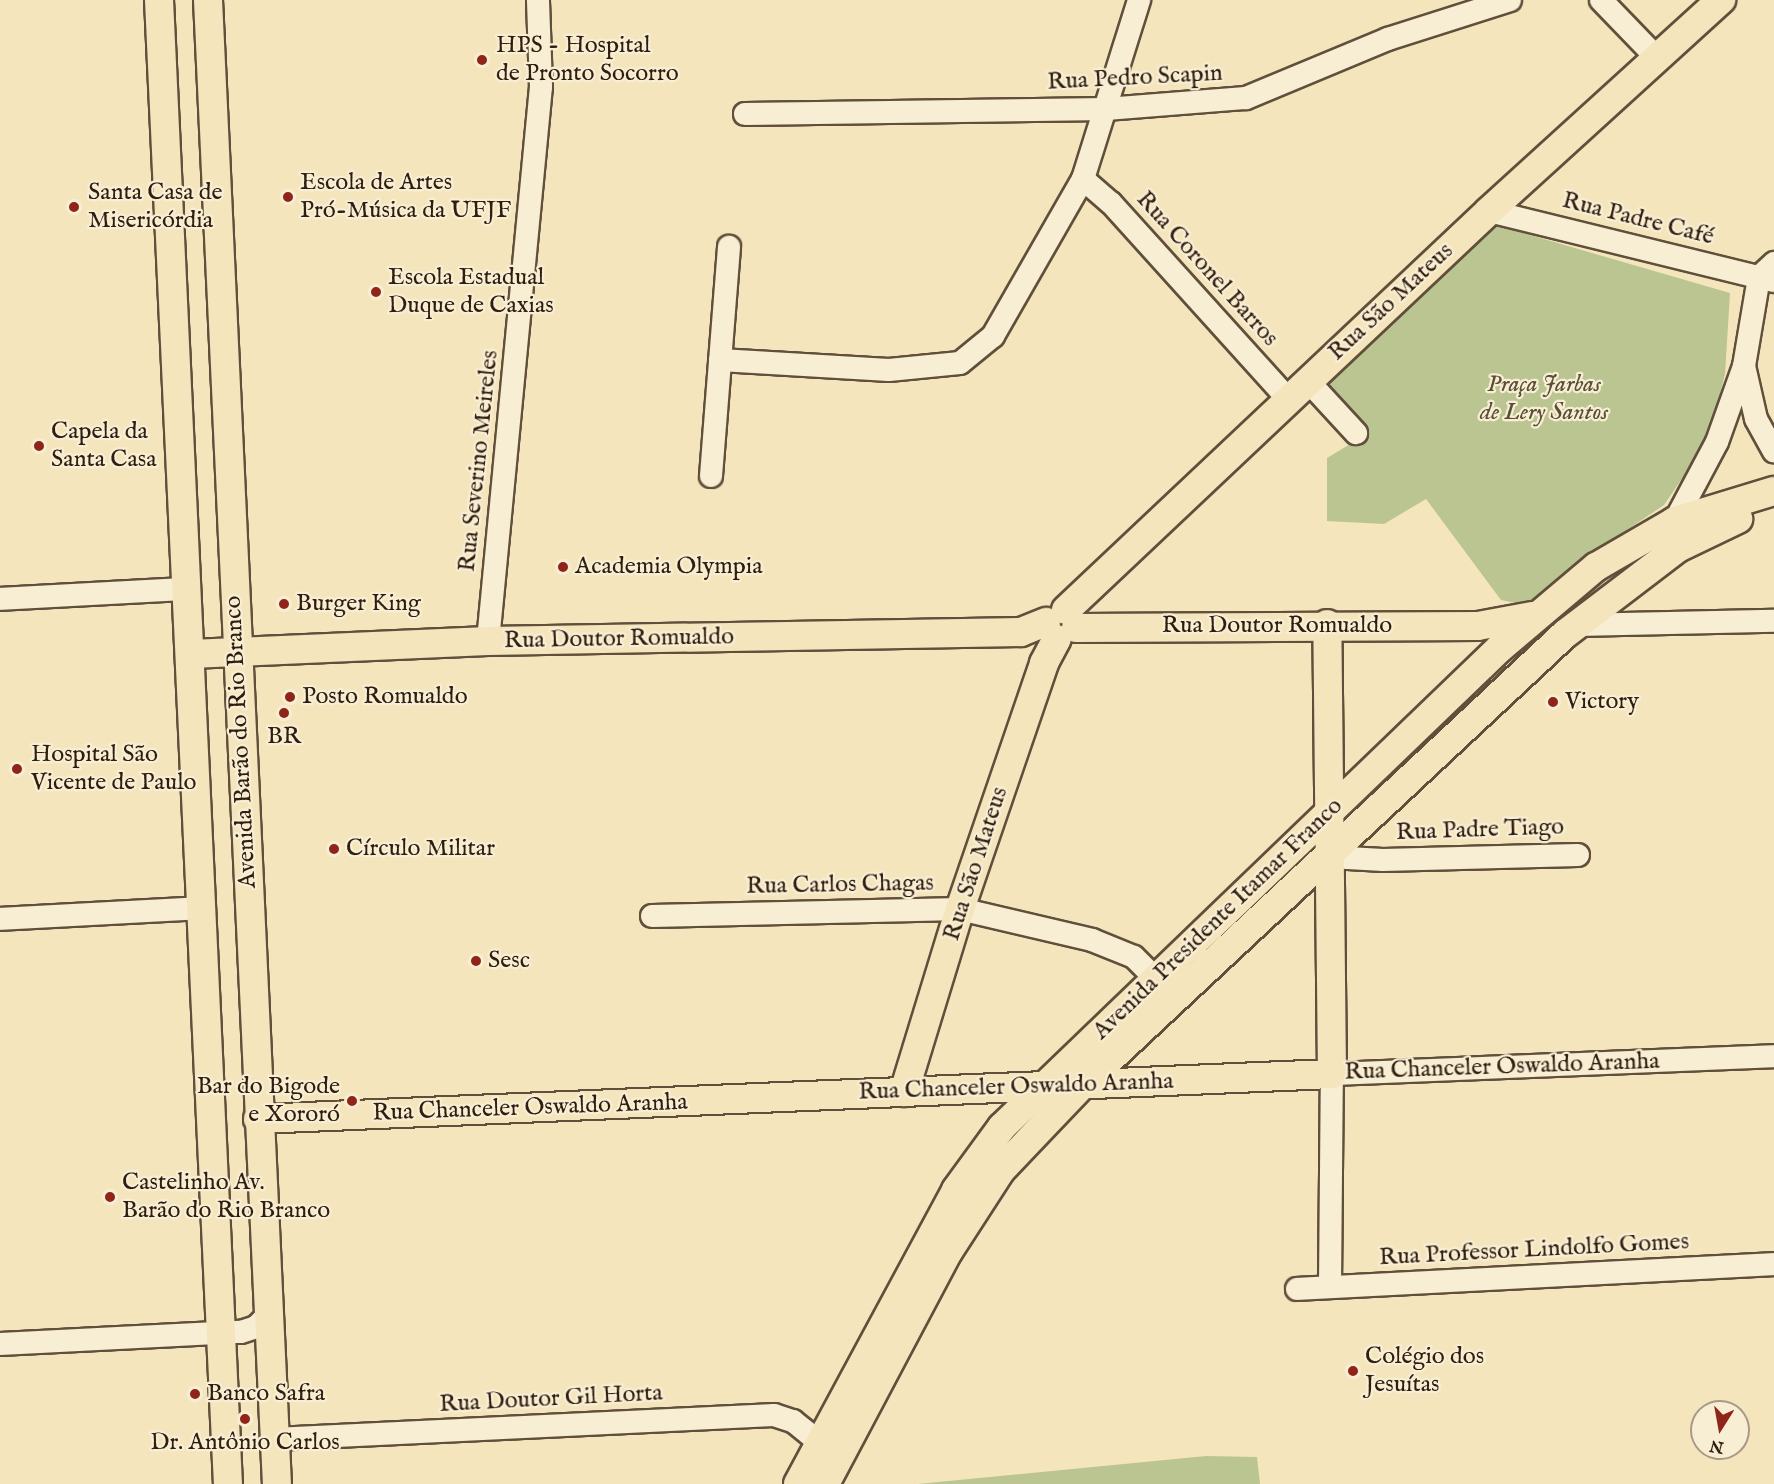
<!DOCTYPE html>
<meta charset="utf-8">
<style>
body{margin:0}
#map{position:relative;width:1774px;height:1484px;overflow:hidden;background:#f4e5bd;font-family:"IM FELL English",serif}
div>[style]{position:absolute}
.green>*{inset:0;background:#bac592}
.roads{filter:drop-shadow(2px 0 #604f3b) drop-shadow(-2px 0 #604f3b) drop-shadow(0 2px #604f3b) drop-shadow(0 -2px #604f3b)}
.minor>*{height:22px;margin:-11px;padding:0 11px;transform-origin:11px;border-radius:11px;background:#f8eed4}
.major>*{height:28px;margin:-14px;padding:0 14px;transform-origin:14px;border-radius:14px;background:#f4e5bd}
.dots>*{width:16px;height:16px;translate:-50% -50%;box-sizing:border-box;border:3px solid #f8eed4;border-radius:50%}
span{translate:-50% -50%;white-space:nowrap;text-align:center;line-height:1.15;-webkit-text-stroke:4.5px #f8eed4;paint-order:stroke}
.poi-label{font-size:24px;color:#2f1d10}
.left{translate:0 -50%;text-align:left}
.right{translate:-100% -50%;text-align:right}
.street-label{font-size:24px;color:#2f1d10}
.park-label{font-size:24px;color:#594f37;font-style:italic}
.north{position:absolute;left:1690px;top:1400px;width:60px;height:60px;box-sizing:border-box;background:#f8eed4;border:2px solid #a89a86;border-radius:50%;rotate:191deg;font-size:16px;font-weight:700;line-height:24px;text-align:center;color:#2f1d10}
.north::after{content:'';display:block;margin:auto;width:21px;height:27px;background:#8f2418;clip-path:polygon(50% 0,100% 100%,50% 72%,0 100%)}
</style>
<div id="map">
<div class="green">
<i style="clip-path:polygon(1492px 224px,1730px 293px,1725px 374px,1709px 439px,1664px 505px,1591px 554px,1526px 605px,1501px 600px,1426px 499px,1384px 524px,1327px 521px,1327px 458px,1367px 434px,1321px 378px)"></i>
<i style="clip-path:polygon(1206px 1456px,1257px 1457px,1260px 1484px,918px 1484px)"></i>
</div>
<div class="roads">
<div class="minor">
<i style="left:1601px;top:0;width:83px;rotate:46deg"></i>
<i style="left:745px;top:114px;width:361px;rotate:-0.8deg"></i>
<i style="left:1106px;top:109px;width:140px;rotate:-4.5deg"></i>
<i style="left:1246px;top:98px;width:154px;rotate:-22.6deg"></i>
<i style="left:1388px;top:39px;width:128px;rotate:-17.7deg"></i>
<i style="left:1083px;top:179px;width:37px;rotate:41deg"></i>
<i style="left:1111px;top:203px;width:264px;rotate:47.9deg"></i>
<i style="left:1489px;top:211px;width:293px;rotate:13.8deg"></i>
<i style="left:720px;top:360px;width:169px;rotate:3.4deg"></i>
<i style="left:889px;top:370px;width:71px;rotate:-5.6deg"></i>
<i style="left:960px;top:363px;width:43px;rotate:-39.3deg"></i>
<i style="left:993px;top:336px;width:181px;rotate:-60.2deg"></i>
<i style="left:1083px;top:179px;width:188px;rotate:-72.6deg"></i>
<i style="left:1744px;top:366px;width:54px;rotate:77.2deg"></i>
<i style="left:1756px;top:419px;width:37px;rotate:61deg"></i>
<i style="left:1308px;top:381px;width:71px;rotate:47.3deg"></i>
<i style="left:711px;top:476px;width:230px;rotate:-85.5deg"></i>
<i style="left:1675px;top:521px;width:89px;rotate:-62deg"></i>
<i style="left:1717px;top:442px;width:81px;rotate:-70.4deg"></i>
<i style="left:1744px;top:366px;width:90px;rotate:-80.4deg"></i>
<i style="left:1759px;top:277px;width:21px;rotate:-43deg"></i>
<i style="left:0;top:599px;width:187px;rotate:-3.1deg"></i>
<i style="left:1576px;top:625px;width:198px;rotate:-1.2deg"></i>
<i style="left:488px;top:641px;width:557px;rotate:-84.54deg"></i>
<i style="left:541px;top:87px;width:87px;rotate:-92deg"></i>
<i style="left:1330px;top:857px;width:53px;rotate:3.2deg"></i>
<i style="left:1383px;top:860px;width:195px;rotate:-1.5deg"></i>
<i style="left:652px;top:916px;width:308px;rotate:-1.3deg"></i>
<i style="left:960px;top:909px;width:136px;rotate:13.2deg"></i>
<i style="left:1092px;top:940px;width:45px;rotate:22deg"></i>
<i style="left:1134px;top:957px;width:31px;rotate:45deg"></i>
<i style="left:0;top:919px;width:202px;rotate:-3.1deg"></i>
<i style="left:1330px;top:1287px;width:213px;rotate:-89.5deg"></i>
<i style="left:1332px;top:1074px;width:442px;rotate:-2.3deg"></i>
<i style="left:1297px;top:1289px;width:478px;rotate:-3deg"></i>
<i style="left:0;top:1344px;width:241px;rotate:-2.9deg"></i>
<i style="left:241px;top:1332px;width:16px;rotate:-18deg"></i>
<i style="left:256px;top:1327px;width:16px;rotate:-45deg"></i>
<i style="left:274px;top:1439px;width:501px;rotate:-2.75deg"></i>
<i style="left:774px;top:1415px;width:20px;rotate:18deg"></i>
<i style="left:793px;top:1421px;width:36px;rotate:39deg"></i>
</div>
<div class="major">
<i style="left:159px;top:0;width:1486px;rotate:87.34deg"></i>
<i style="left:208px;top:0;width:1486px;rotate:87.34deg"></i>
<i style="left:1066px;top:610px;width:581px;rotate:-43.33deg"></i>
<i style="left:1489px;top:211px;width:314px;rotate:-42.3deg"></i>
<i style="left:1076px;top:628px;width:402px;rotate:-0.3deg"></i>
<i style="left:1478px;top:626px;width:55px;rotate:-10.5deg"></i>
<i style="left:191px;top:654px;width:297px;rotate:-2.5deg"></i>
<i style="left:488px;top:641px;width:533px;rotate:-0.97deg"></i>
<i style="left:1021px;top:632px;width:27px;rotate:-22deg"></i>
<i style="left:904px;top:1092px;width:191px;rotate:-73deg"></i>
<i style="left:960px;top:909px;width:260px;rotate:-71.1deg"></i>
<i style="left:1044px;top:663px;width:27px;rotate:-62deg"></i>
<i style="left:258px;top:1119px;width:1075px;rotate:-2.4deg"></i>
<i style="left:1332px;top:1074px;width:450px;rotate:-90.6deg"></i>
<i style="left:798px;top:1484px;width:334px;rotate:-61.7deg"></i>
<i style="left:956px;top:1190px;width:78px;rotate:-53.9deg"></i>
<i style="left:1002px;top:1127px;width:691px;rotate:-43.89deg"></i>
<i style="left:1500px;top:648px;width:126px;rotate:-40.2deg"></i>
<i style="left:1596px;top:567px;width:91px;rotate:-30.2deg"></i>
<i style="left:1675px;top:521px;width:103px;rotate:-16.9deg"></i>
<i style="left:825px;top:1484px;width:263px;rotate:-62.1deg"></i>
<i style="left:948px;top:1252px;width:98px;rotate:-57.1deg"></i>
<i style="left:1001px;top:1170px;width:117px;rotate:-46.4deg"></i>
<i style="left:1082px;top:1085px;width:661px;rotate:-43.04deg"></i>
<i style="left:1565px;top:634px;width:142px;rotate:-37.3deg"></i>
<i style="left:1678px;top:548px;width:67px;rotate:-25.8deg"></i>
</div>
</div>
<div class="dots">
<i style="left:482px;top:60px;background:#8f2418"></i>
<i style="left:288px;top:197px;background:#8f2418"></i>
<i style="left:74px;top:207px;background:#8f2418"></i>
<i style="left:376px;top:292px;background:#8f2418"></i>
<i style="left:39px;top:446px;background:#8f2418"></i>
<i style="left:563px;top:567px;background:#8f2418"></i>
<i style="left:284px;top:604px;background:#8f2418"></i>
<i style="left:290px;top:697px;background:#8f2418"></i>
<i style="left:1553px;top:702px;background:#8f2418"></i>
<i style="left:284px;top:713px;background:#8f2418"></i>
<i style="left:17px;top:769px;background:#8f2418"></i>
<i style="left:334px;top:849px;background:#8f2418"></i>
<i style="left:476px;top:961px;background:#8f2418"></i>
<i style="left:352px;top:1101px;background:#8f2418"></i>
<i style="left:110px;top:1197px;background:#8f2418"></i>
<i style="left:1353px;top:1371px;background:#8f2418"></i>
<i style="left:195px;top:1394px;background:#8f2418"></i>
<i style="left:245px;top:1419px;background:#8f2418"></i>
</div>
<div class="poi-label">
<span class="left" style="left:496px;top:60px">HPS - Hospital<br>de Pronto Socorro</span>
<span class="left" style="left:300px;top:197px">Escola de Artes<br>Pró-Música da UFJF</span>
<span class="left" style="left:88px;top:207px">Santa Casa de<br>Misericórdia</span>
<span class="left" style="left:388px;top:292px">Escola Estadual<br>Duque de Caxias</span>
<span class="left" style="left:51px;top:446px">Capela da<br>Santa Casa</span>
<span class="left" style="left:575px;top:567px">Academia Olympia</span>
<span class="left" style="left:296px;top:604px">Burger King</span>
<span class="left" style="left:302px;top:697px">Posto Romualdo</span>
<span class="left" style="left:1565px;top:702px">Victory</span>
<span style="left:284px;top:737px">BR</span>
<span class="left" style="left:31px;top:769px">Hospital São<br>Vicente de Paulo</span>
<span class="left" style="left:346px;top:849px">Círculo Militar</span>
<span class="left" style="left:488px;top:961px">Sesc</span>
<span class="right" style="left:340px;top:1101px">Bar do Bigode<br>e Xororó</span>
<span class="left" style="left:122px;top:1197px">Castelinho Av.<br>Barão do Rio Branco</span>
<span class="left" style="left:1365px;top:1371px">Colégio dos<br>Jesuítas</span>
<span class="left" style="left:207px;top:1394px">Banco Safra</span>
<span style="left:245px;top:1443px">Dr. Antônio Carlos</span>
</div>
<div class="street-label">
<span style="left:1135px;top:78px;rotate:-3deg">Rua Pedro Scapin</span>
<span style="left:1638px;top:219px;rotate:14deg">Rua Padre Café</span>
<span style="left:1207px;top:269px;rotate:48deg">Rua Coronel Barros</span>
<span style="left:1391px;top:302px;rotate:-43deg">Rua São Mateus</span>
<span style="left:479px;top:461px;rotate:-84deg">Rua Severino Meireles</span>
<span style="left:1277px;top:626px">Rua Doutor Romualdo</span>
<span style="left:619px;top:639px;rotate:-1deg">Rua Doutor Romualdo</span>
<span style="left:241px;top:742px;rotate:-93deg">Avenida Barão do Rio Branco</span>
<span style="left:1480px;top:830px;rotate:-2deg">Rua Padre Tiago</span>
<span style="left:976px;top:864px;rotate:-72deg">Rua São Mateus</span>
<span style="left:840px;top:885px;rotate:-1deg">Rua Carlos Chagas</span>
<span style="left:1218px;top:919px;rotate:-44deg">Avenida Presidente Itamar Franco</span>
<span style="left:1502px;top:1067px;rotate:-2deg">Rua Chanceler Oswaldo Aranha</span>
<span style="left:1016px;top:1087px;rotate:-2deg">Rua Chanceler Oswaldo Aranha</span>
<span style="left:530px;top:1108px;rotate:-2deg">Rua Chanceler Oswaldo Aranha</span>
<span style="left:1534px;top:1250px;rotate:-3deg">Rua Professor Lindolfo Gomes</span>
<span style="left:551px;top:1399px;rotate:-3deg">Rua Doutor Gil Horta</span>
</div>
<div class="park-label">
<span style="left:1544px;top:399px">Praça Jarbas<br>de Lery Santos</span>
</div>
<div class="north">N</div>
</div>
